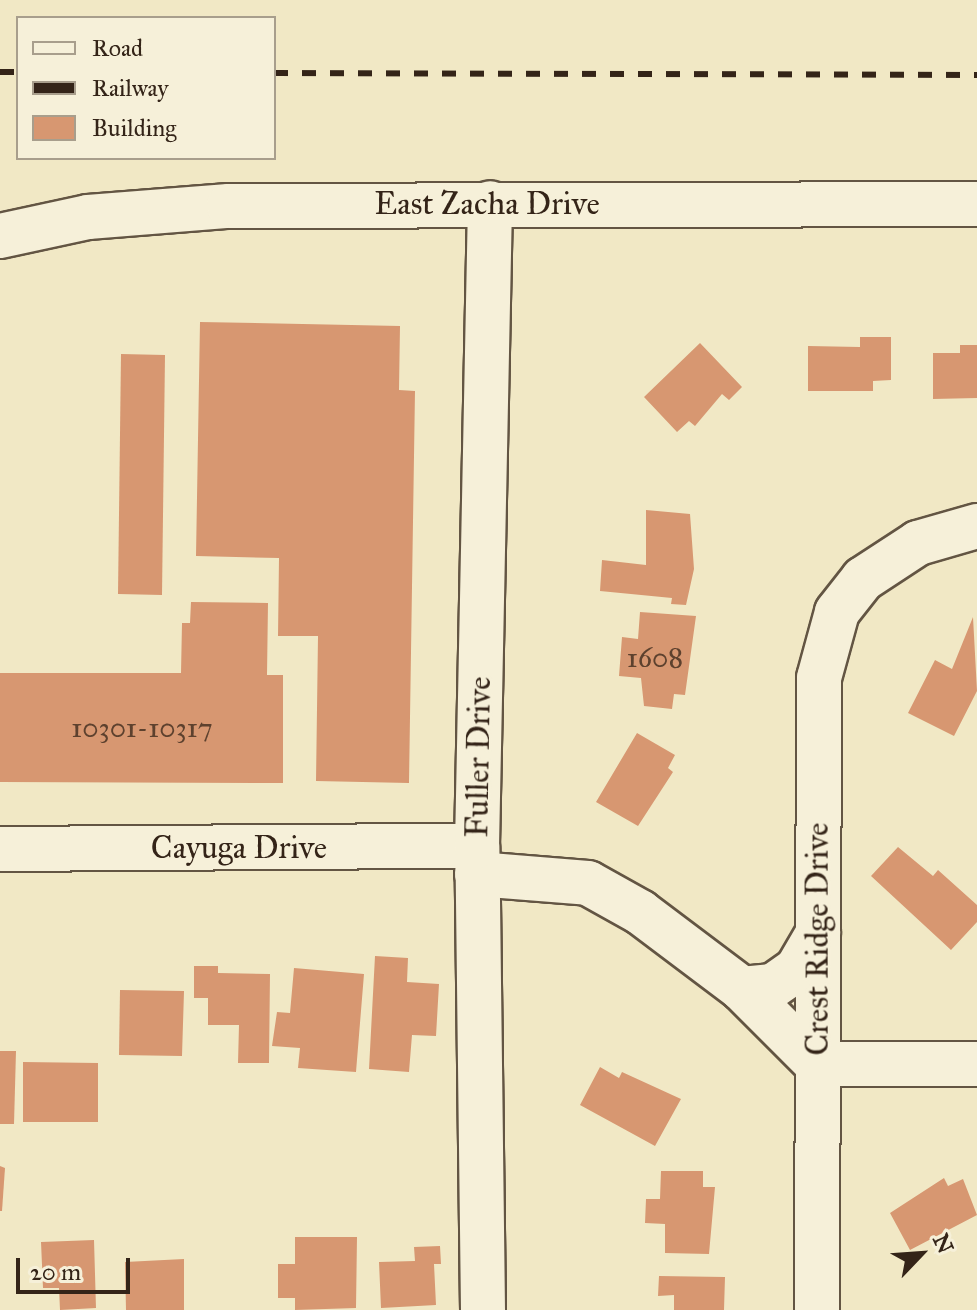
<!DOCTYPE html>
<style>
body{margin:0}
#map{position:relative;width:977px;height:1310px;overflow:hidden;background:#f1e8c5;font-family:"IM FELL Great Primer",serif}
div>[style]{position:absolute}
.building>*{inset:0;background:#d79771}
.roads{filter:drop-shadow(2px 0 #635543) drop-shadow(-2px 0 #635543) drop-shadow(0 2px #635543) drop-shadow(0 -2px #635543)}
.minor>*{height:44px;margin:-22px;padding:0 22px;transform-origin:22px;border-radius:22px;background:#f6f0d9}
.rail>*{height:6px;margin-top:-3px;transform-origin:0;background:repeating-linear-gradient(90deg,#342418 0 14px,transparent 0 28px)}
span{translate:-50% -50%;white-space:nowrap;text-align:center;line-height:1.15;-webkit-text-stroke:6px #f6f0d9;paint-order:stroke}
.number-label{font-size:28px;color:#5d412e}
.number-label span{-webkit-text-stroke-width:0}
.street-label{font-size:32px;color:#342418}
.legend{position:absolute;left:16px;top:16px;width:260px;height:144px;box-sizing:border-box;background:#f6f0d9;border:2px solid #a89e8c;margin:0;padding:10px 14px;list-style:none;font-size:24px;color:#342418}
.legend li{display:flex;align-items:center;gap:16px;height:40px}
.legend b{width:40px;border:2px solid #a89e8c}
.north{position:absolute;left:881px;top:1214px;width:80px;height:80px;-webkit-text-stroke:6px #f6f0d9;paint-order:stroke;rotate:65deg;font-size:22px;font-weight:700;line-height:32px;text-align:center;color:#342418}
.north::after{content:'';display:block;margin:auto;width:28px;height:36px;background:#342418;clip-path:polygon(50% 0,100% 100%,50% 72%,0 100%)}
.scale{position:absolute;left:16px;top:1258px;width:114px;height:36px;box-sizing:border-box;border:4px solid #342418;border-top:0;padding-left:10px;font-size:24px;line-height:28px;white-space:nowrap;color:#342418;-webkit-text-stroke:6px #f6f0d9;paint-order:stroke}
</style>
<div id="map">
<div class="building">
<i style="clip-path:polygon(200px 322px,400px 326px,399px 390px,415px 391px,409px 783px,316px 781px,318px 636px,278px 636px,279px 558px,196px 556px)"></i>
<i style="clip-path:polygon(860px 337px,891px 337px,891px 380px,873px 381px,873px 391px,808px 391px,808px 346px,860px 347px)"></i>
<i style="clip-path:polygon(700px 343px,742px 387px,729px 400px,722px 394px,695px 426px,689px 421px,677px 432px,644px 397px)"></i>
<i style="clip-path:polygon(960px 345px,977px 345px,977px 398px,933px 399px,933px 353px,960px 353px)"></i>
<i style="clip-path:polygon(121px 354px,165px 355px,162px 595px,118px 594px)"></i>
<i style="clip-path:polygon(646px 510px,690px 514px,694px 569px,686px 605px,671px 604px,672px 598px,600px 591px,602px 560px,646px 565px)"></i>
<i style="clip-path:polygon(191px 602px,268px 603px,267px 675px,283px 675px,283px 783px,0 782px,0 673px,181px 673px,182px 623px,190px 623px)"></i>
<i style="clip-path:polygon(640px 612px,696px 616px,685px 695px,674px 694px,672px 709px,644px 706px,641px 678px,619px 676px,622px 637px,638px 639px)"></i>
<i style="clip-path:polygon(973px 617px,977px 691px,954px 736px,908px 713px,935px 660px,952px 669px)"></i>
<i style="clip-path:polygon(637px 733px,675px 755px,668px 768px,673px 772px,638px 826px,596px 802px)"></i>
<i style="clip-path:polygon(898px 847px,933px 876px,938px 870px,977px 905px,977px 922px,951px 950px,871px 876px)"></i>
<i style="clip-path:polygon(375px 956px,408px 958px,407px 982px,439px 984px,436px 1036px,412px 1035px,409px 1072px,369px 1069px)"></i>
<i style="clip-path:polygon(194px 966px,218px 966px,218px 973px,270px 974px,269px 1063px,238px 1063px,239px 1025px,208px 1025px,208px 998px,194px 998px)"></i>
<i style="clip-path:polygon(294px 968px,364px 974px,356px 1072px,298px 1068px,300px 1048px,272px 1046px,277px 1012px,290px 1013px)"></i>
<i style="clip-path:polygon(120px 990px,184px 991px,182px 1056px,119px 1055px)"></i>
<i style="clip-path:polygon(0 1051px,16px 1051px,14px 1124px,0 1124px)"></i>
<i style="clip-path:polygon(23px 1062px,98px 1063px,98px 1122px,23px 1122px)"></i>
<i style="clip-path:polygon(600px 1067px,619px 1078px,622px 1072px,681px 1099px,655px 1146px,580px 1105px)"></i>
<i style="clip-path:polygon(0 1166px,5px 1168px,2px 1211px,0 1211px)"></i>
<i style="clip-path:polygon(661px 1171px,703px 1171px,703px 1187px,715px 1187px,709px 1254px,665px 1253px,665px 1224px,645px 1223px,646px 1199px,660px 1199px)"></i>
<i style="clip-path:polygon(944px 1178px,948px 1186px,963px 1179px,977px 1215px,910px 1250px,890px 1213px)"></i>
<i style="clip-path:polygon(295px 1237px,357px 1237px,356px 1308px,295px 1310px,295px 1298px,278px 1298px,278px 1264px,295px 1264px)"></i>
<i style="clip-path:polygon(94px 1240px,96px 1308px,60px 1310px,59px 1288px,43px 1288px,41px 1242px)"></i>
<i style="clip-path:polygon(440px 1246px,441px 1264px,434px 1264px,436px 1305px,381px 1308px,379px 1262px,415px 1261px,414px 1247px)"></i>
<i style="clip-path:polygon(184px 1259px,184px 1310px,126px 1310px,125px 1262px)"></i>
<i style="clip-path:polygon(659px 1276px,725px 1277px,724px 1310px,674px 1310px,674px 1295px,658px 1296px)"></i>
</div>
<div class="roads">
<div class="minor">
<i style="left:0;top:236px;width:90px;rotate:-12.2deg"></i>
<i style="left:88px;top:217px;width:141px;rotate:-4.5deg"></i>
<i style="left:229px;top:206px;width:748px;rotate:-0.15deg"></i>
<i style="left:0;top:849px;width:477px;rotate:-0.4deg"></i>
<i style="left:477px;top:874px;width:111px;rotate:4.6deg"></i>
<i style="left:588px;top:883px;width:60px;rotate:29.1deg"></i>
<i style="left:640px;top:912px;width:128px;rotate:37deg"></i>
<i style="left:742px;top:989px;width:106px;rotate:45deg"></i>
<i style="left:817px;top:1064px;width:160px"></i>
<i style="left:742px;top:989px;width:31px;rotate:-6deg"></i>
<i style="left:773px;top:986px;width:29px;rotate:-35deg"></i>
<i style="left:797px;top:969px;width:42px;rotate:-59.7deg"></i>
<i style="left:483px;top:1310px;width:464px;rotate:-90.7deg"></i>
<i style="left:477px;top:846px;width:643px;rotate:-88.84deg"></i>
<i style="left:817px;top:1310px;width:632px;rotate:-89.82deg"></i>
<i style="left:819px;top:678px;width:68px;rotate:-74.7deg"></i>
<i style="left:837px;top:612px;width:42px;rotate:-51.8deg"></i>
<i style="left:863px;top:579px;width:66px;rotate:-33.2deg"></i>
<i style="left:918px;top:543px;width:61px;rotate:-16.1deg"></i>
</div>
</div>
<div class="rail">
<i style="left:0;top:72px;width:18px"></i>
<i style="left:274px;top:73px;width:703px;rotate:0.16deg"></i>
</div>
<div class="number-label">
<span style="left:655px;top:658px">1608</span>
<span style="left:142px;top:728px">10301-10317</span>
</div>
<div class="street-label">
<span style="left:487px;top:204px">East Zacha Drive</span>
<span style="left:479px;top:757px;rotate:-89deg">Fuller Drive</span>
<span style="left:239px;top:848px">Cayuga Drive</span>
<span style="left:818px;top:939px;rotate:-90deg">Crest Ridge Drive</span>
</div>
<ul class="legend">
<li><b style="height:10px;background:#f6f0d9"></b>Road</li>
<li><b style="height:10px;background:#342418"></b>Railway</li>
<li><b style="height:22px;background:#d79771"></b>Building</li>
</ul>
<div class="north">N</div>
<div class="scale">20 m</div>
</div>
